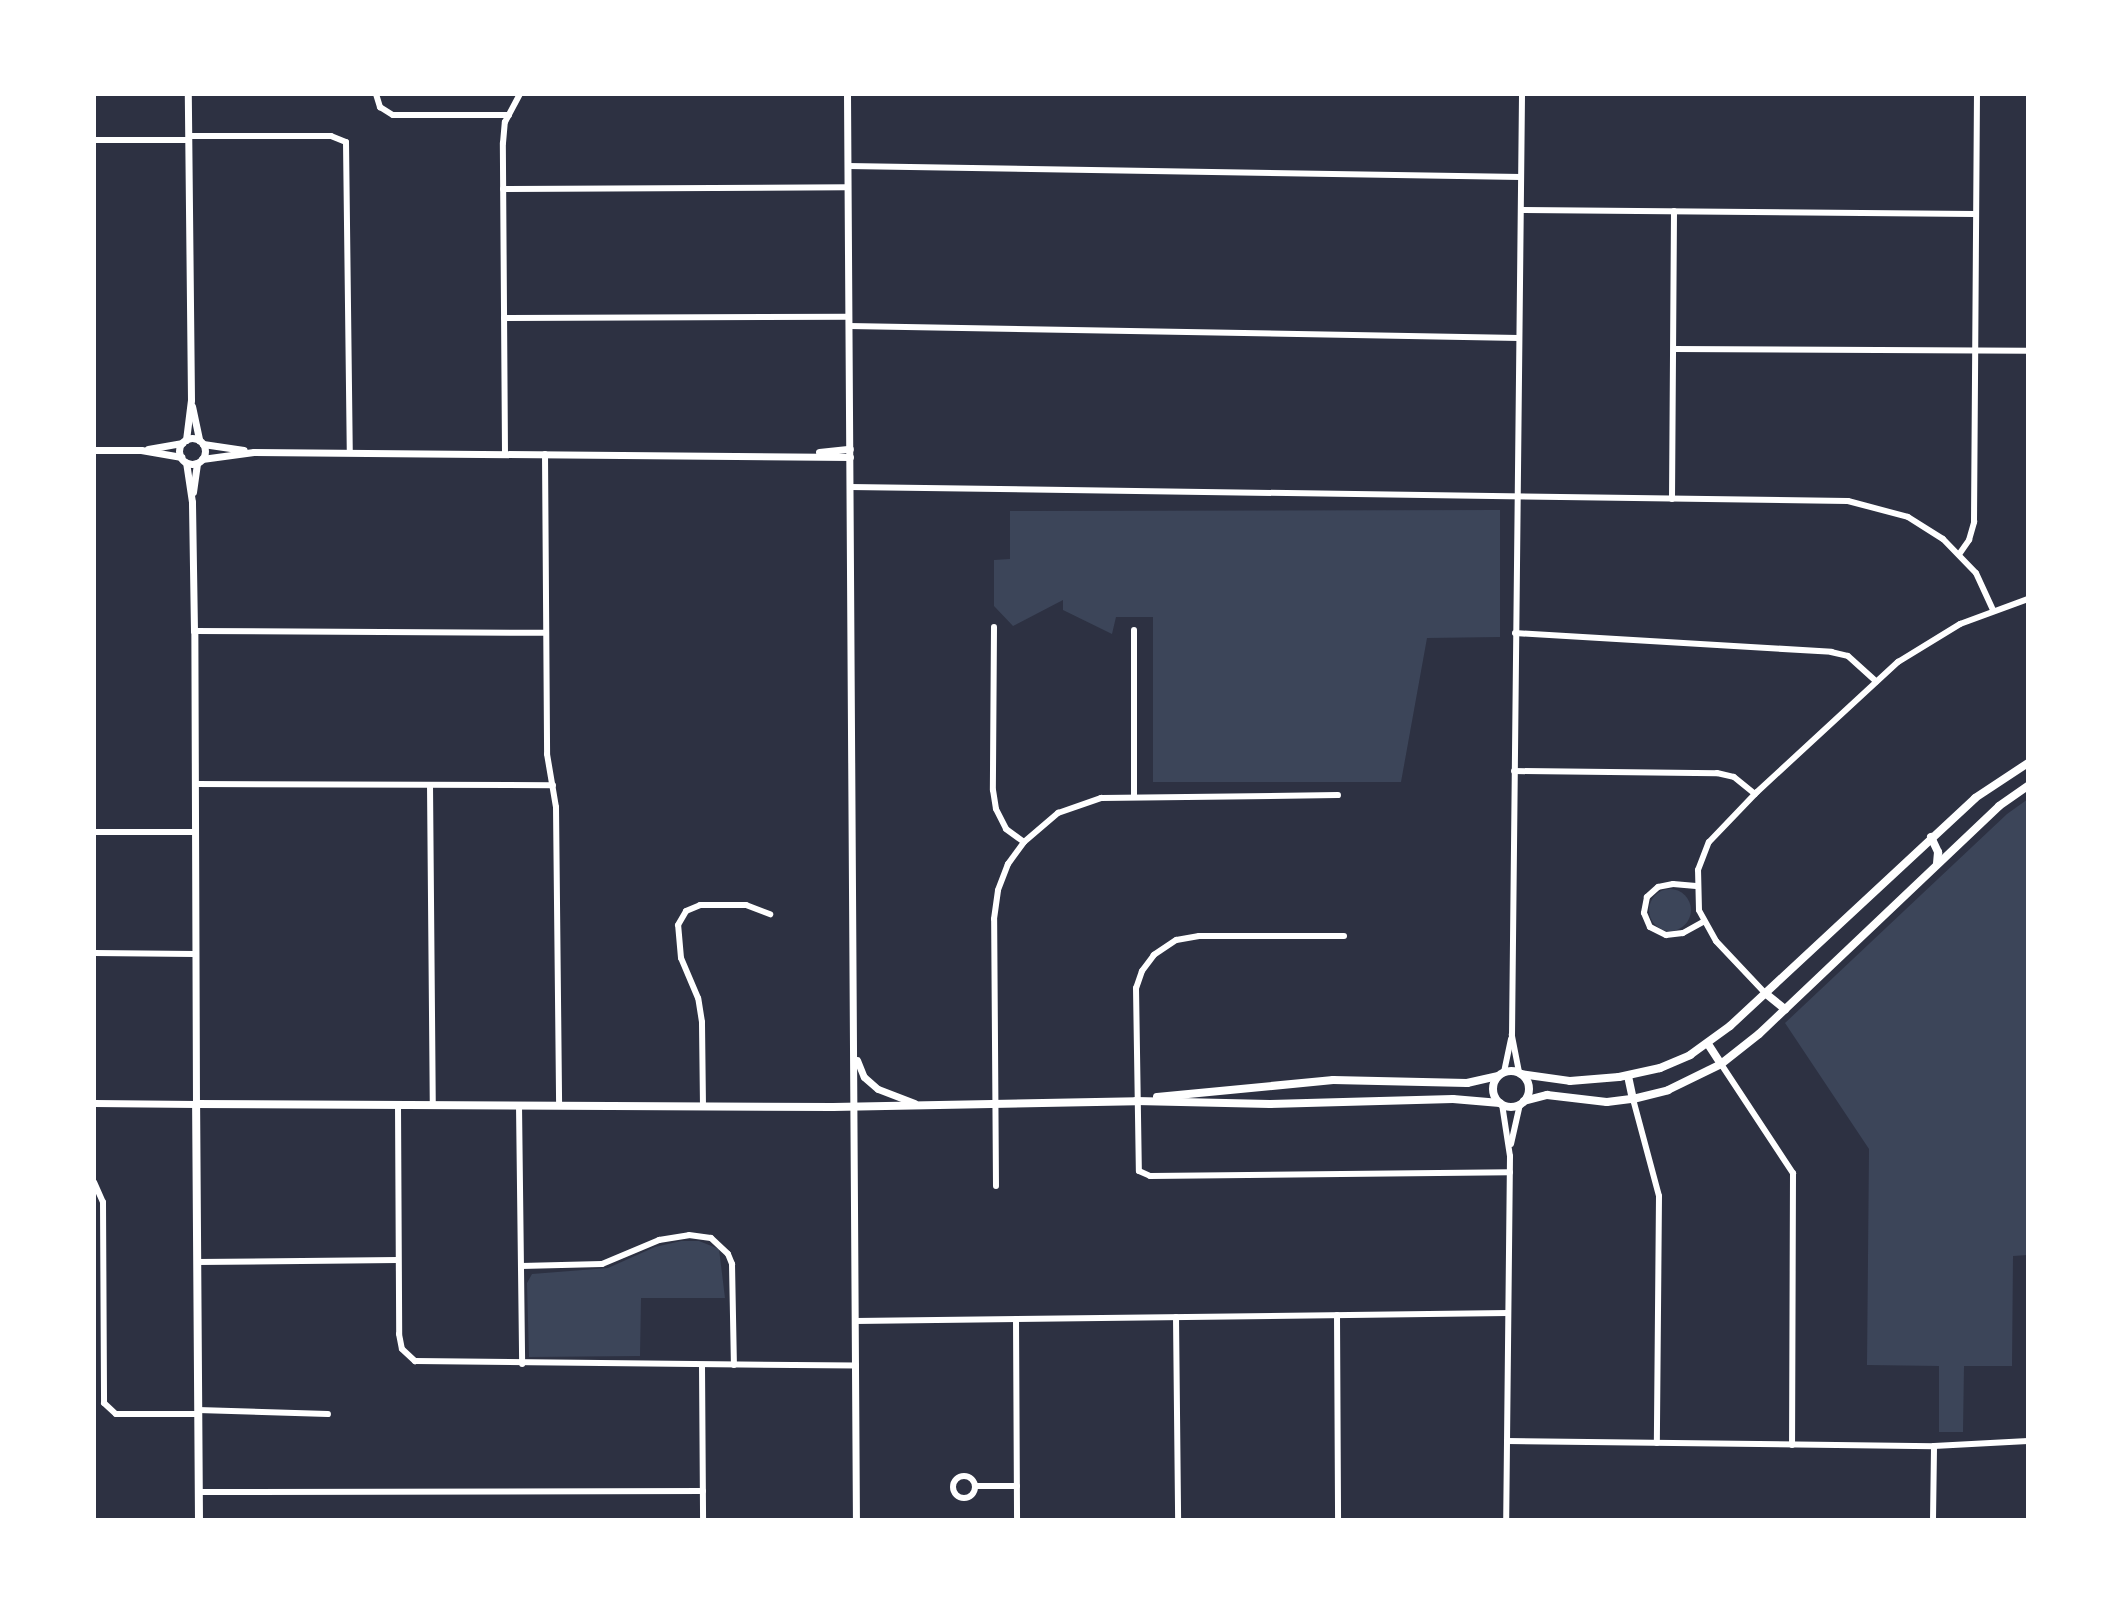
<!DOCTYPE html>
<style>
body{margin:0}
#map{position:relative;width:2122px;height:1614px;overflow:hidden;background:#2d3142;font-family:"PT Serif",serif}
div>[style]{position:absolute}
.green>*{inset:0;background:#3c4559}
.round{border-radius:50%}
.minor>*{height:6px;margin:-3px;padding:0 3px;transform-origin:3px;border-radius:3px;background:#fff}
.minor>.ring{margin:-3px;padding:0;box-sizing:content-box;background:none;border:6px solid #fff;border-radius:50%}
.tertiary>*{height:7px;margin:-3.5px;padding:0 3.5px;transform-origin:3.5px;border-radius:3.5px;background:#fff}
.tertiary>.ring{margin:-3.5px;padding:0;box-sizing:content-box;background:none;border:7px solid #fff;border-radius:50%}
.secondary>*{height:8px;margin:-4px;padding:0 4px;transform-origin:4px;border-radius:4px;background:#fff}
.secondary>.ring{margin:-4px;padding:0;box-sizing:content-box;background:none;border:8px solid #fff;border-radius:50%}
span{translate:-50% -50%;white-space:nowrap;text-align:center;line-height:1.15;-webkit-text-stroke:8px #fff;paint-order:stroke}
.frame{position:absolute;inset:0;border:96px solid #fff;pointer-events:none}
</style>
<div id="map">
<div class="green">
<i style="clip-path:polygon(1500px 510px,1500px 637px,1427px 638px,1401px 782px,1153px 782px,1153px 617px,1116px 617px,1112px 634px,1063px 610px,1063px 600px,1013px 626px,994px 606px,994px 560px,1010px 559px,1010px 511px)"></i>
<i style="clip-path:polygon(2028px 799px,2028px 1255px,2013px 1256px,2012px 1366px,1964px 1366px,1963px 1432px,1939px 1432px,1939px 1366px,1867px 1365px,1869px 1149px,1785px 1023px,2007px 814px)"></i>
<i class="round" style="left:1649px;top:889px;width:42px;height:42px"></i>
<i style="clip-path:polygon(681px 1241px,699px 1241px,719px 1249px,725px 1298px,641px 1298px,640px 1356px,529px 1357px,527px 1283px,532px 1274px,608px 1268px,655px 1247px)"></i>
</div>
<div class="minor">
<i style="left:376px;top:94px;width:14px;rotate:73deg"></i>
<i style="left:380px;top:107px;width:15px;rotate:32deg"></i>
<i style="left:393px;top:115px;width:116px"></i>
<i style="left:189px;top:136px;width:142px"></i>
<i style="left:331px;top:136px;width:16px;rotate:22deg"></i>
<i style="left:346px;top:142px;width:311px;rotate:89.3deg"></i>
<i style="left:94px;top:140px;width:95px"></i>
<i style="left:848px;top:166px;width:673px;rotate:0.94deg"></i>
<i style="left:503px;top:189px;width:345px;rotate:-0.3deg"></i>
<i style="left:1521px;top:210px;width:454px;rotate:0.5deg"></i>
<i style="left:504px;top:318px;width:345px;rotate:-0.2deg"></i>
<i style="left:849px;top:326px;width:670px;rotate:1.03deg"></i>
<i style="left:1674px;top:349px;width:354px;rotate:0.3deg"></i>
<i style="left:505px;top:453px;width:310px;rotate:-90.4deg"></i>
<i style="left:503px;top:143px;width:21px;rotate:-85deg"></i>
<i style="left:505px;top:122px;width:32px;rotate:-62deg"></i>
<i style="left:545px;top:454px;width:300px;rotate:89.6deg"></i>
<i style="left:547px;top:754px;width:54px;rotate:80.4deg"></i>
<i style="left:556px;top:807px;width:298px;rotate:89.4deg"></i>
<i style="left:850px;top:487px;width:998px;rotate:0.8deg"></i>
<i style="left:1848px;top:501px;width:62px;rotate:14.9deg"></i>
<i style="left:1908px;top:517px;width:41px;rotate:32.2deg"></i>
<i style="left:1943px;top:539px;width:47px;rotate:45.9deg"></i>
<i style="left:1976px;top:573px;width:41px;rotate:65.3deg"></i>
<i style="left:1672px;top:499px;width:288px;rotate:-89.6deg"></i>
<i style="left:1960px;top:553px;width:16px;rotate:-55deg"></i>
<i style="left:1969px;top:540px;width:19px;rotate:-74deg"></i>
<i style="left:1974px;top:522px;width:428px;rotate:-89.6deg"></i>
<i style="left:994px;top:627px;width:163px;rotate:90.4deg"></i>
<i style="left:993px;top:790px;width:19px;rotate:81deg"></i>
<i style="left:996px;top:809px;width:22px;rotate:63deg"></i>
<i style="left:1006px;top:829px;width:22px;rotate:36deg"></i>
<i style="left:194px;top:631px;width:352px;rotate:0.3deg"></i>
<i style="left:1515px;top:633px;width:317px;rotate:3.4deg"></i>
<i style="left:1831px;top:652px;width:17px;rotate:13deg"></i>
<i style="left:1848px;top:656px;width:38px;rotate:42deg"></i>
<i style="left:1514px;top:771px;width:203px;rotate:0.6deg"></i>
<i style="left:1717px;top:773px;width:17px;rotate:13deg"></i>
<i style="left:1734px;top:777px;width:27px;rotate:39deg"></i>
<i style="left:195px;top:784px;width:358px;rotate:0.2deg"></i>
<i style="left:430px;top:785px;width:320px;rotate:89.5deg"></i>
<i style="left:1134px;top:795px;width:165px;rotate:-90deg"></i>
<i style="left:94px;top:832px;width:100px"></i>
<i style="left:1696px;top:886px;width:23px;rotate:-175deg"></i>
<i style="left:1673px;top:884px;width:15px;rotate:169deg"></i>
<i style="left:1658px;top:887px;width:15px;rotate:138deg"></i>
<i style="left:1647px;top:897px;width:16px;rotate:101deg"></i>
<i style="left:1644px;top:913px;width:15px;rotate:67deg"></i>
<i style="left:1650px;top:927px;width:18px;rotate:27deg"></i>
<i style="left:1666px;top:935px;width:17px;rotate:-7deg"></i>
<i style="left:1683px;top:933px;width:23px;rotate:-29deg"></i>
<i style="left:1344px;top:936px;width:145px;rotate:180deg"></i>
<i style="left:1199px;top:936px;width:23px;rotate:170deg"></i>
<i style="left:1176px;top:940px;width:27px;rotate:146deg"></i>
<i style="left:1154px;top:955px;width:20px;rotate:127deg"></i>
<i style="left:1142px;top:971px;width:18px;rotate:109deg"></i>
<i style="left:1136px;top:988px;width:183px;rotate:89.1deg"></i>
<i style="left:1139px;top:1171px;width:12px;rotate:24deg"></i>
<i style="left:1150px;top:1176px;width:360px;rotate:-0.6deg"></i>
<i style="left:94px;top:953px;width:101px;rotate:0.6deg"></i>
<i style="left:1765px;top:993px;width:71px;rotate:-133.3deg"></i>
<i style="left:1716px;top:941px;width:35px;rotate:-119deg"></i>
<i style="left:1699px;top:910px;width:40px;rotate:-91.4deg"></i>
<i style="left:1698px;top:870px;width:30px;rotate:-69deg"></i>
<i style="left:1709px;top:842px;width:69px;rotate:-46.2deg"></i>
<i style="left:1757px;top:792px;width:192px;rotate:-42.7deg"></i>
<i style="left:1898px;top:662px;width:73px;rotate:-31.5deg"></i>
<i style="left:1960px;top:624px;width:72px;rotate:-20.2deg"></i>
<i style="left:1721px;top:1064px;width:131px;rotate:56.6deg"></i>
<i style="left:1793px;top:1173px;width:272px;rotate:90.2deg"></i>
<i style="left:1504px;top:1072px;width:34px;rotate:-78deg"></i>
<i style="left:1519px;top:1072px;width:38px;rotate:-101deg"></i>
<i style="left:1512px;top:1035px;width:941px;rotate:-89.39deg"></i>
<i style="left:1633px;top:1099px;width:100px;rotate:75deg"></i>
<i style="left:1659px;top:1196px;width:247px;rotate:90.5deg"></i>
<i style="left:1502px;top:1104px;width:53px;rotate:81.3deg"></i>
<i style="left:1510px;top:1156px;width:364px;rotate:90.6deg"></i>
<i style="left:398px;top:1105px;width:229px;rotate:89.7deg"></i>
<i style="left:399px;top:1334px;width:15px;rotate:79deg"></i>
<i style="left:402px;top:1349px;width:18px;rotate:43deg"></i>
<i style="left:415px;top:1361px;width:441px;rotate:0.6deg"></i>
<i style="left:519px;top:1105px;width:259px;rotate:89.3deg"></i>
<i style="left:703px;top:1106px;width:84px;rotate:-90.7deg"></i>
<i style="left:702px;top:1022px;width:24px;rotate:-99deg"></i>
<i style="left:698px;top:998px;width:43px;rotate:-113deg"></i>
<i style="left:681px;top:958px;width:33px;rotate:-95deg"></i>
<i style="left:678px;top:925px;width:16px;rotate:-60deg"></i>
<i style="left:686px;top:911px;width:15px;rotate:-23deg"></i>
<i style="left:700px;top:905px;width:46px"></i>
<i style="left:746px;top:905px;width:26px;rotate:21deg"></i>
<i style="left:1511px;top:1144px;width:41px;rotate:-77.3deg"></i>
<i style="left:94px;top:1182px;width:22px;rotate:66deg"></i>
<i style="left:103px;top:1202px;width:201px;rotate:89.7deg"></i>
<i style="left:104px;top:1403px;width:16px;rotate:43deg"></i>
<i style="left:116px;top:1414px;width:82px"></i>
<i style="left:996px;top:1186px;width:267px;rotate:-90.4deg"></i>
<i style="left:994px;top:919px;width:29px;rotate:-82deg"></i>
<i style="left:998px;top:890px;width:28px;rotate:-69deg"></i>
<i style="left:1008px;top:864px;width:27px;rotate:-54deg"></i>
<i style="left:1024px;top:842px;width:45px;rotate:-40.5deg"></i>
<i style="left:1058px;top:813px;width:46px;rotate:-19.2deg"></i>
<i style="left:1101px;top:798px;width:237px;rotate:-0.7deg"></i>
<i style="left:197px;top:1262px;width:201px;rotate:-0.6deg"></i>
<i style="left:521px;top:1266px;width:81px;rotate:-1.4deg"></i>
<i style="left:602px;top:1264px;width:62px;rotate:-22.8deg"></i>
<i style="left:659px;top:1240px;width:30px;rotate:-9deg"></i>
<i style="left:689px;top:1235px;width:22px;rotate:8deg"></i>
<i style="left:711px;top:1238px;width:23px;rotate:43deg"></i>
<i style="left:728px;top:1254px;width:11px;rotate:68deg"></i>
<i style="left:732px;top:1264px;width:101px;rotate:88.9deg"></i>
<i style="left:1337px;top:1315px;width:205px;rotate:89.7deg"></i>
<i style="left:1176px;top:1317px;width:203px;rotate:89.4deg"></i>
<i style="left:1016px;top:1319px;width:201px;rotate:89.7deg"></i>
<i style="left:855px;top:1321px;width:653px;rotate:-0.7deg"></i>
<i style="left:702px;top:1366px;width:154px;rotate:89.6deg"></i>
<i style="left:198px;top:1410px;width:130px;rotate:1.8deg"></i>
<i style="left:1507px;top:1441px;width:427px;rotate:0.7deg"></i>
<i style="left:1934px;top:1446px;width:94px;rotate:-3deg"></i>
<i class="ring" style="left:953px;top:1476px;width:16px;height:16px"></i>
<i style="left:975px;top:1486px;width:42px"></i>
<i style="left:199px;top:1492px;width:504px;rotate:-0.11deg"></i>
<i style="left:1933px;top:1520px;width:74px;rotate:-89.2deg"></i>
</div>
<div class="tertiary">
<i style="left:847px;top:94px;width:1426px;rotate:89.64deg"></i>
<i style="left:192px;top:406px;width:35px;rotate:78deg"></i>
<i class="ring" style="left:179px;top:438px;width:19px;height:19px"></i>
<i style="left:186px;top:440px;width:40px;rotate:-82.9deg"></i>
<i style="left:191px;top:400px;width:306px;rotate:-90.6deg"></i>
<i style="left:203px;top:444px;width:41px;rotate:8.3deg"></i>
<i style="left:148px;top:449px;width:35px;rotate:-10deg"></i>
<i style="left:94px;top:450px;width:47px"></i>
<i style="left:141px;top:450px;width:41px;rotate:9.9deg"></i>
<i style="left:819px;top:452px;width:31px;rotate:-6deg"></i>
<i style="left:202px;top:459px;width:52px;rotate:-7.7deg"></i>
<i style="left:254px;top:452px;width:596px;rotate:0.48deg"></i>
<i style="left:193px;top:492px;width:29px;rotate:-82deg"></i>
<i style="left:857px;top:1060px;width:18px;rotate:68deg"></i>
<i style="left:864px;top:1077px;width:18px;rotate:41deg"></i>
<i style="left:878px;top:1089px;width:39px;rotate:21deg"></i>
<i style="left:94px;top:1103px;width:102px;rotate:0.6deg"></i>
<i style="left:196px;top:1104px;width:473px;rotate:-90.2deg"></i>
<i style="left:194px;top:631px;width:129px;rotate:-90.9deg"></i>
<i style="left:192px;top:502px;width:40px;rotate:-98.5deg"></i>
</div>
<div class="secondary">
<i style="left:1931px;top:837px;width:17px;rotate:65deg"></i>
<i style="left:1938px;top:852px;width:12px;rotate:95deg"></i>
<i style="left:1765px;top:993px;width:26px;rotate:39deg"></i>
<i style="left:1708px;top:1044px;width:24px;rotate:57deg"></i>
<i class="ring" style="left:1493px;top:1071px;width:28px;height:28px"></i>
<i style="left:1521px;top:1074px;width:49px;rotate:8.1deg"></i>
<i style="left:1570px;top:1081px;width:49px;rotate:-4.7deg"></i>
<i style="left:1619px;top:1077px;width:42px;rotate:-12.4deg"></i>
<i style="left:1660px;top:1068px;width:33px;rotate:-23deg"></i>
<i style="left:1690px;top:1055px;width:49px;rotate:-35.9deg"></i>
<i style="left:1730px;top:1026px;width:335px;rotate:-42.9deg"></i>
<i style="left:1975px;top:798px;width:64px;rotate:-33.4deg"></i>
<i style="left:1628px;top:1076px;width:24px;rotate:78deg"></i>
<i style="left:1157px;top:1097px;width:177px;rotate:-5.5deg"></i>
<i style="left:1333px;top:1080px;width:134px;rotate:1.3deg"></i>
<i style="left:1467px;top:1083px;width:31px;rotate:-13deg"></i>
<i style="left:1524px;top:1101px;width:24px;rotate:-15deg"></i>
<i style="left:1547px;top:1095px;width:60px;rotate:6.7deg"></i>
<i style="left:1607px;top:1102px;width:26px;rotate:-7deg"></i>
<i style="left:1633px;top:1099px;width:36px;rotate:-14deg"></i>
<i style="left:1668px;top:1090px;width:59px;rotate:-26.1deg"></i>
<i style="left:1721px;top:1064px;width:48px;rotate:-38.3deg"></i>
<i style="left:1759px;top:1034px;width:331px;rotate:-43.5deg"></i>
<i style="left:1999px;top:806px;width:35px;rotate:-35deg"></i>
<i style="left:199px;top:1520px;width:416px;rotate:-90.4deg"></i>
<i style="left:196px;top:1104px;width:637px;rotate:0.27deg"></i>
<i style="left:833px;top:1107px;width:303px;rotate:-1.1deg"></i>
<i style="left:1136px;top:1101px;width:134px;rotate:1.3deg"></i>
<i style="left:1270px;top:1104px;width:183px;rotate:-1.6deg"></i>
<i style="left:1453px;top:1099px;width:47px;rotate:4.9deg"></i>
</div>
<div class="frame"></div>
</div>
